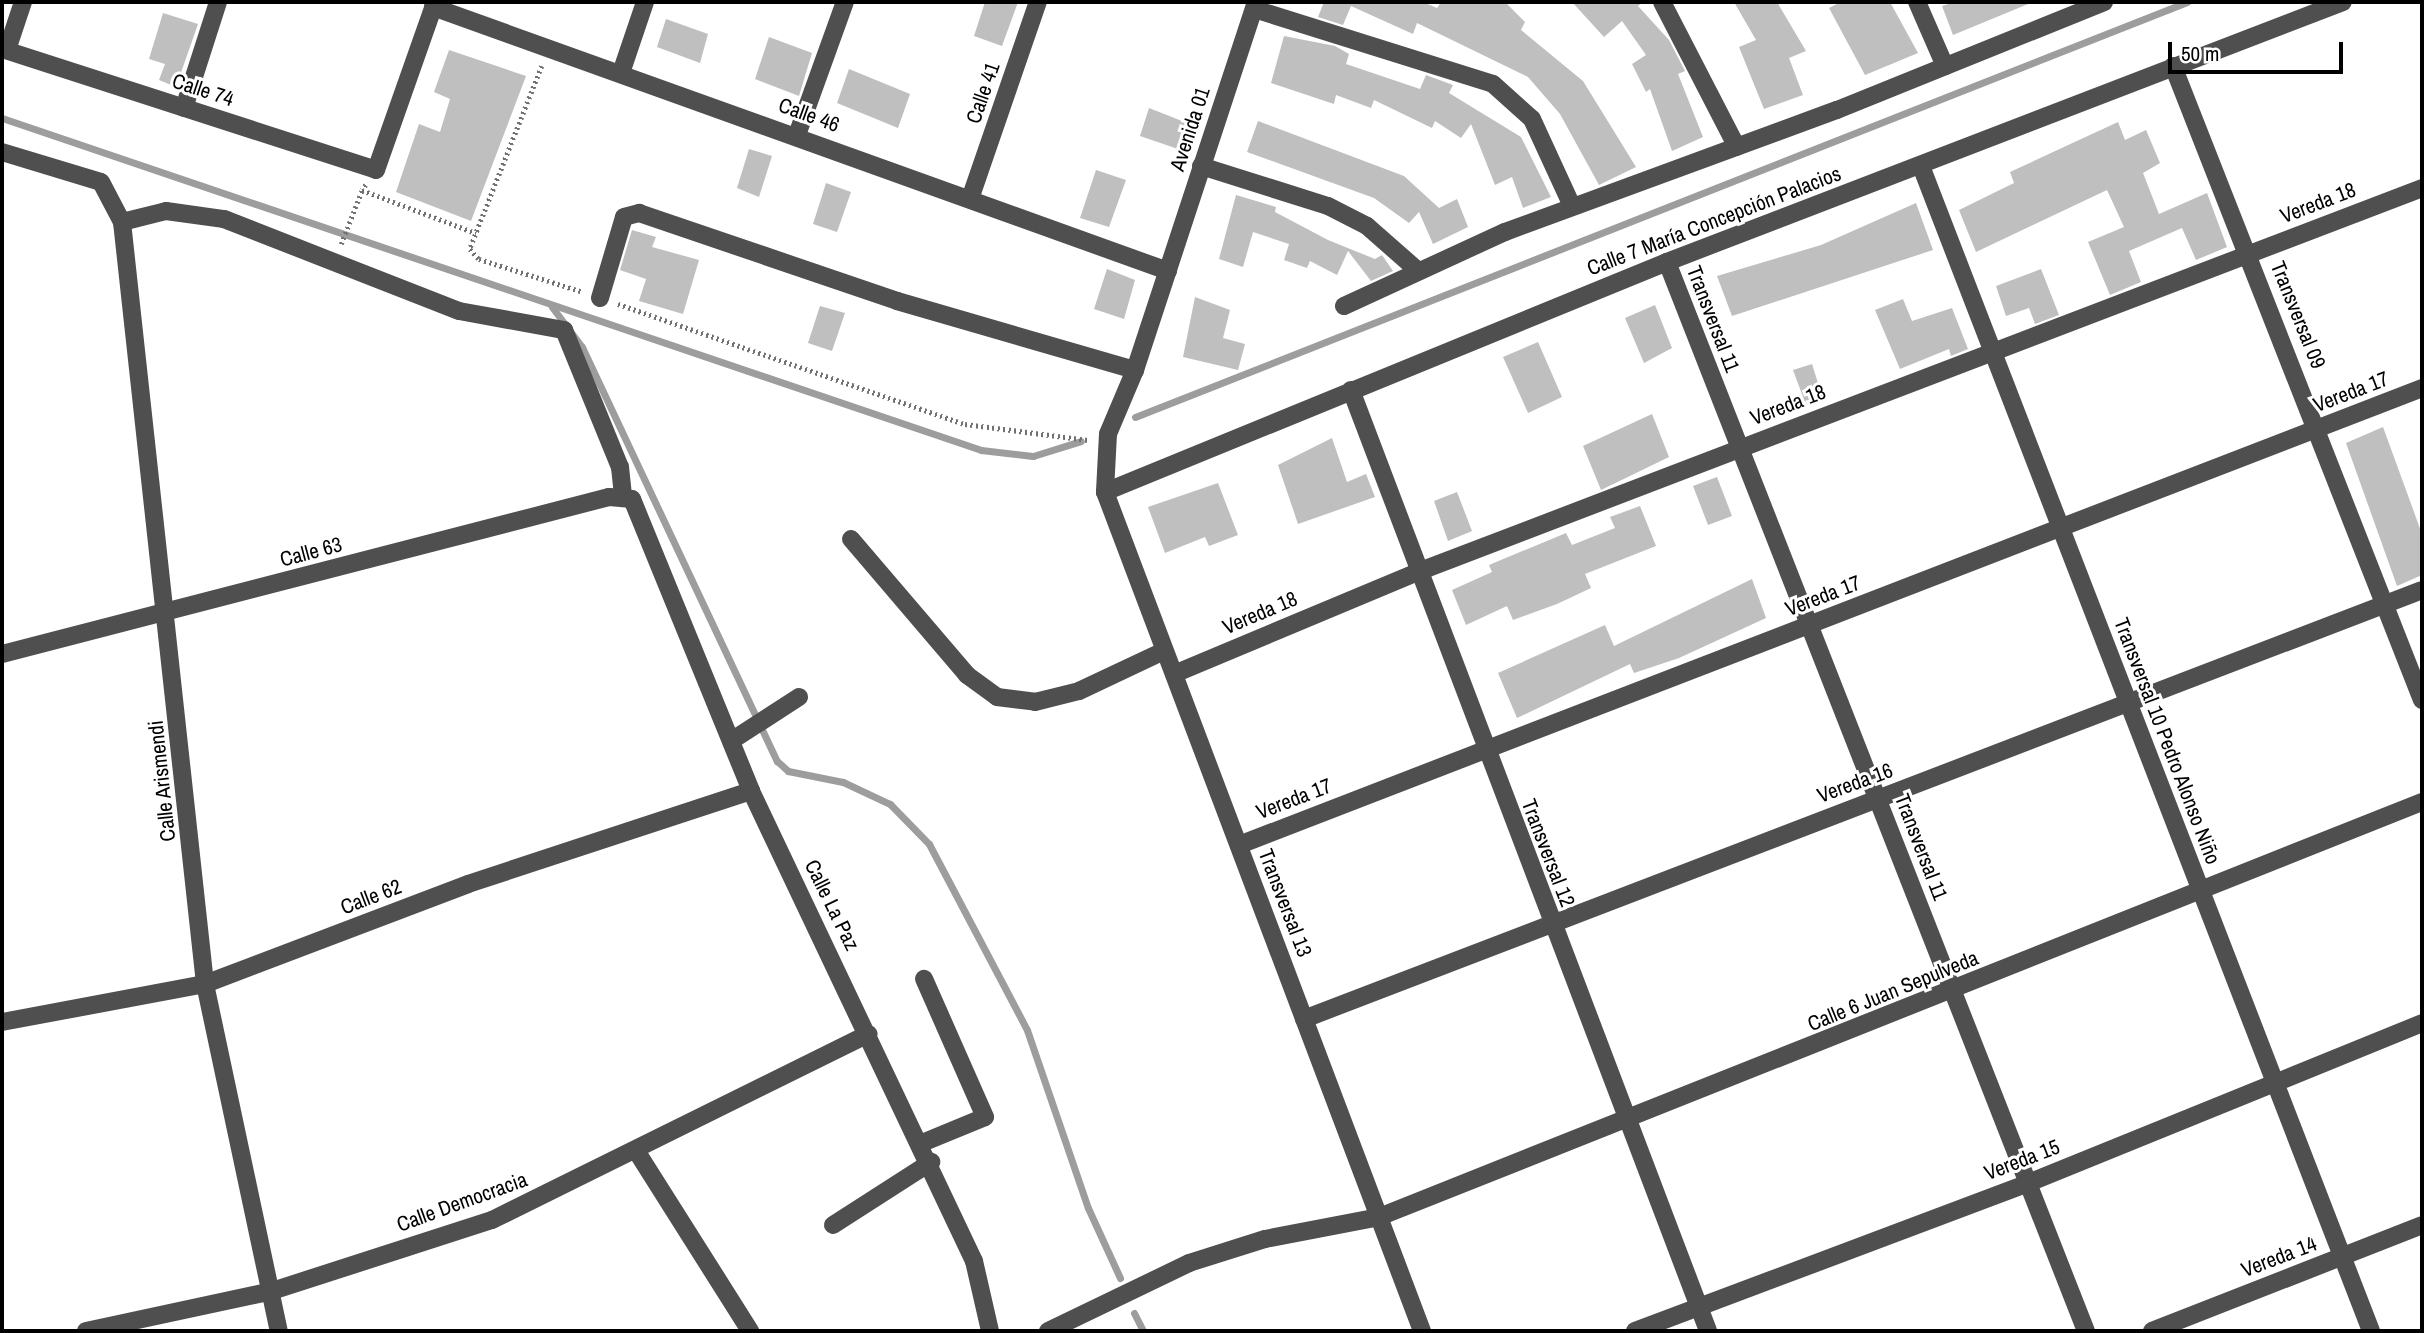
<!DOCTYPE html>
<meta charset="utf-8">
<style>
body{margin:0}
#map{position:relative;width:2424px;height:1333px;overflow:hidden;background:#fff;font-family:"Archivo Narrow",sans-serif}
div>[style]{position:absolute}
.stream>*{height:7px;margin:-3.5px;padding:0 3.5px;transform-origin:3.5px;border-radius:3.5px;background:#9d9d9d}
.building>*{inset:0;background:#bfbfbf}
.path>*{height:4.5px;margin-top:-2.25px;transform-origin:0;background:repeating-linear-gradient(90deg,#717171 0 2px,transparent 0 5.5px)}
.minor>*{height:18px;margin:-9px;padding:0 9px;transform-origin:9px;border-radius:9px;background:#4f4f4f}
span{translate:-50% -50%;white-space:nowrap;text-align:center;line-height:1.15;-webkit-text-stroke:6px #fff;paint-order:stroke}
.street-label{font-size:21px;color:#000}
.frame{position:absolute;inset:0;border:4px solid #000;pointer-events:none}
.scale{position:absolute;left:2168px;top:42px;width:175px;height:32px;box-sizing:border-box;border:4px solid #000;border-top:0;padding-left:9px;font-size:21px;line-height:24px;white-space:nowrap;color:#000;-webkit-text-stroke:5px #fff;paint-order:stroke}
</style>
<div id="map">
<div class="stream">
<i style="left:2px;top:118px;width:1034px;rotate:18.73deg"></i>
<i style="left:981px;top:450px;width:52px;rotate:6.6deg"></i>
<i style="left:1033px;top:456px;width:50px;rotate:-17.4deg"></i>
<i style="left:552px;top:307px;width:50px;rotate:53.1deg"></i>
<i style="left:582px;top:347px;width:458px;rotate:64.8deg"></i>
<i style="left:777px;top:761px;width:15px;rotate:42deg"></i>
<i style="left:788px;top:771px;width:56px;rotate:11.3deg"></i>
<i style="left:843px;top:782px;width:52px;rotate:25.1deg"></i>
<i style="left:890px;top:804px;width:56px;rotate:45.7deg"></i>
<i style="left:929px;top:844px;width:210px;rotate:62.2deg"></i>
<i style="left:1027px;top:1030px;width:188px;rotate:71.1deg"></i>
<i style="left:1088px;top:1208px;width:77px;rotate:65.4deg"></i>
<i style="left:1135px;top:417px;width:1131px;rotate:-21.53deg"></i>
<i style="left:1134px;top:1313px;width:20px;rotate:63deg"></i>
</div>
<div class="building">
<i style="clip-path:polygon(985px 2px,1018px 2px,1002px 46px,974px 36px)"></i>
<i style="clip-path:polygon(1324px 2px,1423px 2px,1437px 8px,1441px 2px,1505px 2px,1525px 22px,1521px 30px,1583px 81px,1636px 167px,1599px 185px,1560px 114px,1528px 77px,1417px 23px,1413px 34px,1351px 6px,1343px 25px,1318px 17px)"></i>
<i style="clip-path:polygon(1572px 2px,1643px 2px,1638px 6px,1669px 40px,1685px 71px,1678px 74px,1703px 137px,1672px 151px,1650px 89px,1646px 92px,1632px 64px,1646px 55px,1622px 21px,1604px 37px)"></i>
<i style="clip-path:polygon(1734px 2px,1777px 2px,1806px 51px,1789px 58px,1803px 95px,1764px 109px,1739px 47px,1756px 40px)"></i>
<i style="clip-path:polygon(1841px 2px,1890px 2px,1918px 53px,1865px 75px,1829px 8px)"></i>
<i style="clip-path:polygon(1954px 2px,2033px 2px,1953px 35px,1942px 6px)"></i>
<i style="clip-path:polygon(163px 13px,198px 24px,176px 87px,159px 80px,165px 64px,149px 59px)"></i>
<i style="clip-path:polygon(666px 19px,708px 34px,700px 63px,657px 47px)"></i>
<i style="clip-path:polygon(1284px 36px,1335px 46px,1349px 54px,1346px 64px,1420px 89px,1426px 75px,1453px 85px,1449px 93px,1521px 137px,1551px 197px,1523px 208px,1512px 177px,1495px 185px,1471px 124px,1461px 138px,1435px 121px,1432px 128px,1374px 100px,1371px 108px,1336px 95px,1334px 104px,1271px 83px)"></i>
<i style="clip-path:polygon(769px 37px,812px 53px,799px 96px,755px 79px)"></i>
<i style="clip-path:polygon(449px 50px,526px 76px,471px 221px,396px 192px,419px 124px,440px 132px,450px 99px,434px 92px)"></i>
<i style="clip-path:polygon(849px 69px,910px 94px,898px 128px,837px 103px)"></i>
<i style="clip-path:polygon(1149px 108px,1187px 123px,1178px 149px,1140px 136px)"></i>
<i style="clip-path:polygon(1258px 121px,1404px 176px,1439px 208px,1457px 199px,1468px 227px,1433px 244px,1419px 212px,1409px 223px,1374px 198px,1247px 152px)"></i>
<i style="clip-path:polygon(2118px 122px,2125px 140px,2146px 130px,2160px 163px,2143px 173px,2159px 214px,2207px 193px,2227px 247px,2196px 260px,2182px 228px,2129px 251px,2141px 282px,2110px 295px,2088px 242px,2124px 227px,2107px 190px,1976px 252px,1959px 210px,2014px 183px,2010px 172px)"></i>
<i style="clip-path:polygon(749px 149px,772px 156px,759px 197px,737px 188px)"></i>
<i style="clip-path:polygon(1096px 170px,1126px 180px,1109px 227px,1080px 218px)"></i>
<i style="clip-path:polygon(826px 183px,851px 192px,837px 232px,813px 224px)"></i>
<i style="clip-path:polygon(1236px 195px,1276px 207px,1275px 212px,1328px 240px,1375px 259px,1382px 255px,1393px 271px,1371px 281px,1348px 251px,1337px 275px,1310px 261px,1307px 268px,1284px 260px,1289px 244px,1253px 232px,1243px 267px,1219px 259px)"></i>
<i style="clip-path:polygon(1916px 203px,1933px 250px,1732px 316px,1717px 276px,1821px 245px)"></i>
<i style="clip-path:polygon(632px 230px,656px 237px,652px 247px,699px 260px,683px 314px,639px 301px,646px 279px,620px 270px)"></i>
<i style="clip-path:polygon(1107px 269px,1135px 280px,1124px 319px,1094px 309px)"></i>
<i style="clip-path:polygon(2041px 269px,2059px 315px,2035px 324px,2029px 308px,2006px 316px,1996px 286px)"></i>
<i style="clip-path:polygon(1195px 297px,1230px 310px,1223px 338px,1245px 344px,1238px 370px,1183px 357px)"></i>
<i style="clip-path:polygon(1903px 299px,1912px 321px,1952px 308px,1968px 349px,1951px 356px,1949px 349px,1900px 369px,1875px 310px)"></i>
<i style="clip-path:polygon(1655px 305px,1672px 348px,1644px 363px,1625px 318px)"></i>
<i style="clip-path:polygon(820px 306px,845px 313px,832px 351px,808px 343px)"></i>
<i style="clip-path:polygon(1538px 342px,1562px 397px,1528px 413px,1503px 357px)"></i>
<i style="clip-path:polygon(1812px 364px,1823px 399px,1806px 405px,1793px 370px)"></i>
<i style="clip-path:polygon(1652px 414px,1669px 457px,1601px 490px,1583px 446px)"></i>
<i style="clip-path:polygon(2383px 427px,2422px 534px,2422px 575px,2397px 586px,2346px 443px)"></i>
<i style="clip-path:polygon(1332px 438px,1347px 482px,1366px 474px,1375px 497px,1298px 524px,1278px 465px)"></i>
<i style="clip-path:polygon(1717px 477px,1732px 516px,1708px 525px,1693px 486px)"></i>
<i style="clip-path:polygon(1218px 483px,1238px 535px,1209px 546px,1205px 537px,1165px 553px,1148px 507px)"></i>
<i style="clip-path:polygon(1457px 492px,1472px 531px,1448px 541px,1434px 501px)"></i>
<i style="clip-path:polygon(1640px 506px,1656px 546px,1585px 574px,1591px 588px,1557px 604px,1513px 620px,1507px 606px,1466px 625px,1452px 590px,1492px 572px,1489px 565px,1566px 533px,1572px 545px,1615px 528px,1610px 517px)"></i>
<i style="clip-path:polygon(1752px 579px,1766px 618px,1679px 658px,1634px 673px,1630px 664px,1517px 718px,1498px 673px,1605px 625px,1614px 646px)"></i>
</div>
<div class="path">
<i style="left:542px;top:66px;width:197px;rotate:111.5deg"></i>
<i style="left:470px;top:249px;width:13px;rotate:48deg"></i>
<i style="left:479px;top:259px;width:109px;rotate:17.6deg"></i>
<i style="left:366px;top:185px;width:6px;rotate:129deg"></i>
<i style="left:362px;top:190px;width:122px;rotate:20.7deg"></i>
<i style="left:341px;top:244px;width:58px;rotate:-68.7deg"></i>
<i style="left:618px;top:304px;width:367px;rotate:19.1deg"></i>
<i style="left:965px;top:424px;width:124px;rotate:7.4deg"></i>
</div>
<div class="minor">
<i style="left:1256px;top:2px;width:387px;rotate:108.2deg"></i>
<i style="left:1135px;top:370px;width:69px;rotate:112.9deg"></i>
<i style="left:1108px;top:434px;width:58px;rotate:93deg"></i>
<i style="left:1105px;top:492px;width:897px;rotate:69.3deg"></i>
<i style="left:1662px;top:2px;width:163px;rotate:62.7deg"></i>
<i style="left:1917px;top:2px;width:70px;rotate:66.4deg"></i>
<i style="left:433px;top:7px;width:781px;rotate:19.76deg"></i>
<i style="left:1254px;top:9px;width:250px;rotate:17.4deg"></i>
<i style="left:1493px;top:84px;width:52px;rotate:41.9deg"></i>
<i style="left:1532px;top:119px;width:96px;rotate:65.3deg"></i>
<i style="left:2px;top:49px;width:393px;rotate:17.9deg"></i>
<i style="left:376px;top:170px;width:178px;rotate:-70.6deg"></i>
<i style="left:7px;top:50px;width:51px;rotate:-71.6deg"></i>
<i style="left:2173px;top:66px;width:681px;rotate:68.56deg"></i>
<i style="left:621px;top:73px;width:75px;rotate:-71.3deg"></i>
<i style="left:184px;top:108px;width:111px;rotate:-72.2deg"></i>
<i style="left:797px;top:135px;width:141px;rotate:-70.2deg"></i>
<i style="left:2px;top:152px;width:103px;rotate:16.9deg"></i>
<i style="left:101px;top:182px;width:45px;rotate:62.3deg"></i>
<i style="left:1201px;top:166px;width:133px;rotate:17.5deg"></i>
<i style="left:1328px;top:206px;width:44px;rotate:27.1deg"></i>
<i style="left:1367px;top:226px;width:67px;rotate:41.3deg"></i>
<i style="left:1921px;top:166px;width:1249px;rotate:68.88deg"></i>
<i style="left:970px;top:199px;width:208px;rotate:-71deg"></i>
<i style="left:122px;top:222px;width:767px;rotate:83.78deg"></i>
<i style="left:205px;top:984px;width:355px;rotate:78deg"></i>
<i style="left:122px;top:222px;width:45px;rotate:-14deg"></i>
<i style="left:166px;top:211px;width:59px;rotate:7.9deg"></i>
<i style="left:224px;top:219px;width:252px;rotate:21.4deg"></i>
<i style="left:459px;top:311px;width:107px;rotate:10.3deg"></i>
<i style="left:564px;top:330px;width:148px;rotate:67.8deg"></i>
<i style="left:620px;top:467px;width:29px;rotate:84deg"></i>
<i style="left:1667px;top:262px;width:1148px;rotate:68.6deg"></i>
<i style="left:600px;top:298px;width:84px;rotate:-73.5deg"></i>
<i style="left:624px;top:217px;width:16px;rotate:-15deg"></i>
<i style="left:639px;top:213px;width:273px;rotate:18.8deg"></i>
<i style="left:897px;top:301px;width:248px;rotate:16.2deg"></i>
<i style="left:1344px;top:306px;width:177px;rotate:-24.7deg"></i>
<i style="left:1505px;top:232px;width:354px;rotate:-20.2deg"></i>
<i style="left:1837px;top:110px;width:288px;rotate:-22deg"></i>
<i style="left:1351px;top:390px;width:1006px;rotate:69.22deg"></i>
<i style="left:1105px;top:492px;width:607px;rotate:-22.26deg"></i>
<i style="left:1667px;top:262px;width:724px;rotate:-21.04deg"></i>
<i style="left:851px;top:539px;width:179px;rotate:49.5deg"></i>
<i style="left:967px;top:675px;width:37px;rotate:36deg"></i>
<i style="left:997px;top:697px;width:38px;rotate:7deg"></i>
<i style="left:1035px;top:702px;width:45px;rotate:-14deg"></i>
<i style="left:1079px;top:691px;width:94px;rotate:-25.2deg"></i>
<i style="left:2px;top:654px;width:627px;rotate:-14.5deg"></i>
<i style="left:609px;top:497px;width:23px;rotate:5deg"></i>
<i style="left:632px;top:499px;width:315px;rotate:67.8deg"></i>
<i style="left:751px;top:791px;width:520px;rotate:64.62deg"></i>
<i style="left:974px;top:1261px;width:72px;rotate:77.1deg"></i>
<i style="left:1174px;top:674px;width:261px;rotate:-22.7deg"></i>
<i style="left:1415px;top:573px;width:1078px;rotate:-20.92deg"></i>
<i style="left:731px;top:741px;width:81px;rotate:-32.9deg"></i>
<i style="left:1239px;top:845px;width:1268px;rotate:-21.12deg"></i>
<i style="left:1304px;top:1019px;width:1197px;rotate:-20.99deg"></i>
<i style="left:2px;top:1022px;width:207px;rotate:-10.6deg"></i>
<i style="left:205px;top:984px;width:281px;rotate:-20.8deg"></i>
<i style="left:468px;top:884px;width:298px;rotate:-18.2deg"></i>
<i style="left:922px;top:1143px;width:68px;rotate:-22.4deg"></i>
<i style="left:985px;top:1117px;width:151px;rotate:-113.8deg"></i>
<i style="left:637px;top:1152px;width:212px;rotate:57.7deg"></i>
<i style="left:833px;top:1225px;width:117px;rotate:-32.7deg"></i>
<i style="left:86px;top:1331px;width:190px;rotate:-12.1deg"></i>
<i style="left:272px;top:1291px;width:231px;rotate:-17.9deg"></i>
<i style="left:492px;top:1220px;width:420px;rotate:-26.3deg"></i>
<i style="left:1048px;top:1331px;width:157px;rotate:-25.7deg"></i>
<i style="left:1189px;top:1263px;width:80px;rotate:-17.5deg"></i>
<i style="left:1265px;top:1239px;width:116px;rotate:-10.9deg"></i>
<i style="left:1379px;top:1217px;width:1123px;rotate:-21.7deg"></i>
<i style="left:1635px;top:1331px;width:418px;rotate:-20.6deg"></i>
<i style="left:2026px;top:1184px;width:427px;rotate:-22.1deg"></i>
<i style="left:2152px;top:1331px;width:290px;rotate:-21.4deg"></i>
</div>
<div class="street-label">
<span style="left:203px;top:90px;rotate:18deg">Calle 74</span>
<span style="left:983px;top:93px;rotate:-71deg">Calle 41</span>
<span style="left:809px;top:115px;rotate:20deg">Calle 46</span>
<span style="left:1190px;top:129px;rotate:-72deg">Avenida 01</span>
<span style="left:2318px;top:203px;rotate:-21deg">Vereda 18</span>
<span style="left:1714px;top:221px;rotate:-21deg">Calle 7 María Concepción Palacios</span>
<span style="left:2298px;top:315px;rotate:68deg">Transversal 09</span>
<span style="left:1713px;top:319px;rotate:69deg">Transversal 11</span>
<span style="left:2351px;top:392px;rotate:-21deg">Vereda 17</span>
<span style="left:1788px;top:405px;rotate:-21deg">Vereda 18</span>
<span style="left:311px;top:552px;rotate:-15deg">Calle 63</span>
<span style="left:1823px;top:596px;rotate:-21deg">Vereda 17</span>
<span style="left:1260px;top:613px;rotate:-23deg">Vereda 18</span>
<span style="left:2167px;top:741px;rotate:69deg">Transversal 10 Pedro Alonso Niño</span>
<span style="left:162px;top:781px;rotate:-96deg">Calle Arismendi</span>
<span style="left:1855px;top:783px;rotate:-20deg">Vereda 16</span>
<span style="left:1294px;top:799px;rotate:-21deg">Vereda 17</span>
<span style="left:1921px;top:847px;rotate:69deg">Transversal 11</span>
<span style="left:1548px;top:853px;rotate:69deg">Transversal 12</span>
<span style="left:371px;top:897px;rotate:-21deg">Calle 62</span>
<span style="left:1285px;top:903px;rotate:69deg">Transversal 13</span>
<span style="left:832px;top:905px;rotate:64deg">Calle La Paz</span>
<span style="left:1893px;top:991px;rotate:-22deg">Calle 6 Juan Sepulveda</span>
<span style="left:2022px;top:1160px;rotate:-21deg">Vereda 15</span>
<span style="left:462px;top:1202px;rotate:-20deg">Calle Democracia</span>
<span style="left:2279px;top:1257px;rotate:-21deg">Vereda 14</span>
</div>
<div class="frame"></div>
<div class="scale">50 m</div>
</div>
